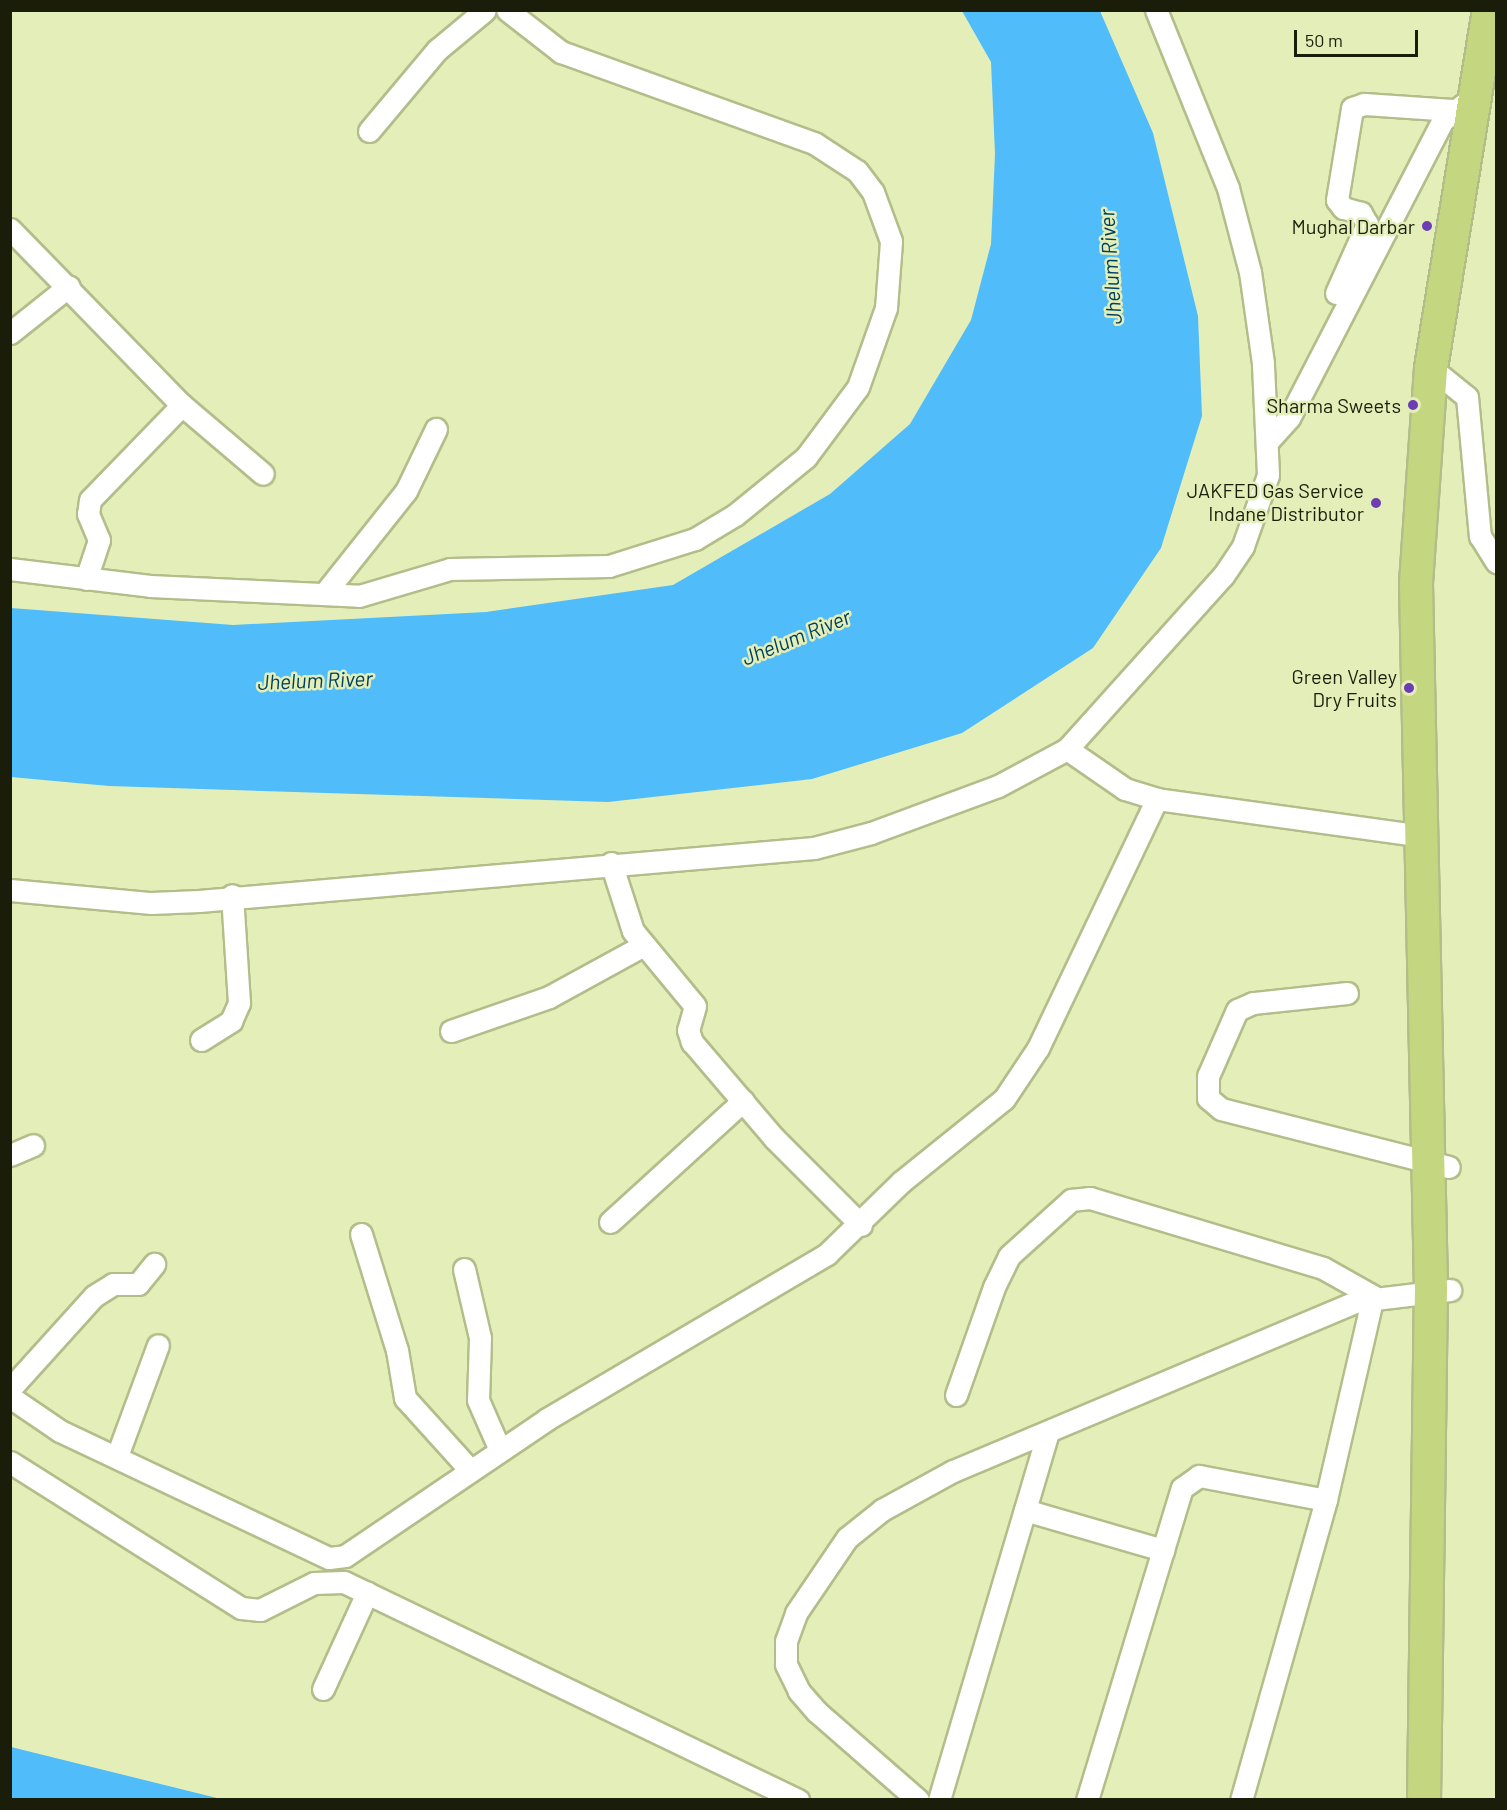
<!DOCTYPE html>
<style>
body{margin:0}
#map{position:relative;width:1507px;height:1810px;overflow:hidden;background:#e3eeb9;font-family:Barlow,sans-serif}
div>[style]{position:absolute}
.water>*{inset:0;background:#50bcfa}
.roads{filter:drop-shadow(2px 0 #b3bd8a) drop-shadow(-2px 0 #b3bd8a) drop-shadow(0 2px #b3bd8a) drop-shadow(0 -2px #b3bd8a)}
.minor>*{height:21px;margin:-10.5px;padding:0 10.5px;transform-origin:10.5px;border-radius:10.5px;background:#fff}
.highway>*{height:32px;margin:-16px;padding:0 16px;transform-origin:16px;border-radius:16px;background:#c5d681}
.dots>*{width:16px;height:16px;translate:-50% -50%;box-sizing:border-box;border:3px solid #e3eeb9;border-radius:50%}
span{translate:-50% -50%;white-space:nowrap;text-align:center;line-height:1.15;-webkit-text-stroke:5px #e3eeb9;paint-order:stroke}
.poi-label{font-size:20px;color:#191d09}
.right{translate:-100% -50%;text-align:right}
.water-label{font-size:21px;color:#00405f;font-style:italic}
.frame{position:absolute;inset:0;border:12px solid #191d09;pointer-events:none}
.scale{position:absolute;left:1294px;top:30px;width:124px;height:27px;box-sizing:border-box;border:3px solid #191d09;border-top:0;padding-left:8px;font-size:18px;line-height:21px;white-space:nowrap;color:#191d09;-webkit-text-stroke:4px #e3eeb9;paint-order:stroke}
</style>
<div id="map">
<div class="water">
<i style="clip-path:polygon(962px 11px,1100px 11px,1153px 133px,1198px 316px,1202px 416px,1161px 548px,1093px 648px,962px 733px,812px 779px,608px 802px,109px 786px,11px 777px,11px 608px,233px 625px,486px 612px,673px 585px,830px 494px,910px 424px,971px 320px,991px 244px,995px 154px,991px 62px)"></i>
<i style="clip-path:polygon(10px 1747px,11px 1747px,221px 1799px,11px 1799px)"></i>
</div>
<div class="roads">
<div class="minor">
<i style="left:369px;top:131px;width:106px;rotate:-50deg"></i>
<i style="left:437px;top:50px;width:62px;rotate:-39.8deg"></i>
<i style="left:10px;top:229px;width:246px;rotate:45.7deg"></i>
<i style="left:182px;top:405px;width:132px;rotate:134.1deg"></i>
<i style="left:90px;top:500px;width:14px;rotate:98deg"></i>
<i style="left:88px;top:514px;width:28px;rotate:67deg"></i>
<i style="left:99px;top:540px;width:41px;rotate:108.4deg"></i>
<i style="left:1336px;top:293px;width:76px;rotate:-65.8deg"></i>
<i style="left:1367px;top:224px;width:13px;rotate:-119deg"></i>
<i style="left:1361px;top:213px;width:19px;rotate:-164deg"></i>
<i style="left:1343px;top:208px;width:10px;rotate:-127deg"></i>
<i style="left:1337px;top:200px;width:93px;rotate:-80.7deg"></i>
<i style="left:1352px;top:108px;width:13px;rotate:-18deg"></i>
<i style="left:1364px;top:104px;width:89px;rotate:3.9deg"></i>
<i style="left:10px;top:333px;width:75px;rotate:-38.5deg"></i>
<i style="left:1431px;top:368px;width:46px;rotate:38.9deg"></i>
<i style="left:1467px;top:397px;width:140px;rotate:84.7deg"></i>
<i style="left:1480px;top:536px;width:31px;rotate:58deg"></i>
<i style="left:182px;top:405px;width:106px;rotate:40.4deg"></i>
<i style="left:1269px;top:440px;width:30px;rotate:-48deg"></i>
<i style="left:1289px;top:418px;width:335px;rotate:-62.7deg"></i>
<i style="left:1443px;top:120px;width:39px;rotate:-37deg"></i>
<i style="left:10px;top:569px;width:141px;rotate:6.9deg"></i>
<i style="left:150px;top:586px;width:209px;rotate:2.7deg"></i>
<i style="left:359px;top:596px;width:95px;rotate:-16.5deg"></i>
<i style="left:450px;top:569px;width:159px;rotate:-1.1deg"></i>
<i style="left:609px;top:566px;width:90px;rotate:-17.4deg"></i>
<i style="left:695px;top:539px;width:47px;rotate:-31deg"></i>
<i style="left:735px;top:515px;width:92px;rotate:-39.2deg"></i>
<i style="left:806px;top:457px;width:87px;rotate:-53.4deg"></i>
<i style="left:858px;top:387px;width:84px;rotate:-70.5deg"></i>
<i style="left:886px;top:308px;width:67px;rotate:-85.7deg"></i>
<i style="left:891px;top:241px;width:52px;rotate:-110.2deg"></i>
<i style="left:873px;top:192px;width:26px;rotate:-127deg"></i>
<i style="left:857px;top:171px;width:51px;rotate:-146.9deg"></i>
<i style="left:814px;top:143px;width:269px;rotate:-160.2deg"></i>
<i style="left:561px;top:52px;width:68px;rotate:-142.1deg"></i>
<i style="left:324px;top:594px;width:132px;rotate:-51.5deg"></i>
<i style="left:406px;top:491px;width:69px;rotate:-64.2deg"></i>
<i style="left:1067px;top:749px;width:70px;rotate:34.6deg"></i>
<i style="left:1125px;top:789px;width:34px;rotate:17deg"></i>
<i style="left:1157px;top:799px;width:268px;rotate:7.9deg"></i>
<i style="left:611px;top:863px;width:71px;rotate:72.1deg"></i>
<i style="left:633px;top:931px;width:97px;rotate:50.4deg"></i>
<i style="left:695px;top:1006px;width:25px;rotate:106deg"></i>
<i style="left:688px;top:1030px;width:13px;rotate:72deg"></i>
<i style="left:692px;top:1042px;width:126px;rotate:49.5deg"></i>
<i style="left:774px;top:1138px;width:123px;rotate:45deg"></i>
<i style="left:10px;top:890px;width:142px;rotate:5.3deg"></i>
<i style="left:151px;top:903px;width:48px;rotate:-2.4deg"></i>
<i style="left:199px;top:901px;width:617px;rotate:-4.93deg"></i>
<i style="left:814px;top:848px;width:59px;rotate:-14.7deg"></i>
<i style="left:871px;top:833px;width:135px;rotate:-20.3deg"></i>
<i style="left:998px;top:786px;width:78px;rotate:-28.2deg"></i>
<i style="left:1067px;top:749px;width:233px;rotate:-48deg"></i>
<i style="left:1223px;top:576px;width:36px;rotate:-56deg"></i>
<i style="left:1243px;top:546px;width:75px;rotate:-70.6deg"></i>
<i style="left:1268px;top:475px;width:112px;rotate:-92.6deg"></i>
<i style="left:1263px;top:363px;width:92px;rotate:-98.1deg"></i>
<i style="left:1250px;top:272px;width:87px;rotate:-104.7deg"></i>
<i style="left:1228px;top:188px;width:192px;rotate:-112deg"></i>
<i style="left:1347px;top:993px;width:95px;rotate:173.9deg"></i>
<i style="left:1253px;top:1003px;width:17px;rotate:156deg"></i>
<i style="left:1237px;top:1010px;width:72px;rotate:113.7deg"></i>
<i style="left:1208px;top:1076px;width:22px;rotate:90deg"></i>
<i style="left:1208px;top:1098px;width:17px;rotate:40deg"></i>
<i style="left:1221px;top:1109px;width:235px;rotate:14.3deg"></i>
<i style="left:451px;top:1031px;width:104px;rotate:-19.1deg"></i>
<i style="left:549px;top:997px;width:108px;rotate:-28.7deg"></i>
<i style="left:201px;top:1040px;width:36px;rotate:-32deg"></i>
<i style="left:231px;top:1021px;width:20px;rotate:-66deg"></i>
<i style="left:239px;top:1003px;width:108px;rotate:-93.7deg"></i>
<i style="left:10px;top:1155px;width:25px;rotate:-23deg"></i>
<i style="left:610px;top:1222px;width:180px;rotate:-42.3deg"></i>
<i style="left:361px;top:1234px;width:121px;rotate:72.8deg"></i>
<i style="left:397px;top:1350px;width:49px;rotate:80.5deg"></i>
<i style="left:405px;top:1398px;width:97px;rotate:47.9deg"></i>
<i style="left:464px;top:1269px;width:71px;rotate:76.9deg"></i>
<i style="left:480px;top:1338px;width:62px;rotate:91.8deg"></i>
<i style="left:478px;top:1400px;width:55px;rotate:66.3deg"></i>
<i style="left:10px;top:1389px;width:125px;rotate:-47.9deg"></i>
<i style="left:94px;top:1296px;width:22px;rotate:-32deg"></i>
<i style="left:113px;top:1284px;width:25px"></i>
<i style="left:138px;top:1284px;width:26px;rotate:-51deg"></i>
<i style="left:956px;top:1395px;width:114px;rotate:-70.6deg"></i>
<i style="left:994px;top:1287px;width:34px;rotate:-64deg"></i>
<i style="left:1009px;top:1256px;width:84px;rotate:-42.1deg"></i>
<i style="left:1071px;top:1200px;width:19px;rotate:-6deg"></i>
<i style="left:1090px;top:1198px;width:243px;rotate:16.7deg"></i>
<i style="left:1323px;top:1268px;width:57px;rotate:29.2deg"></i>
<i style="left:1373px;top:1296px;width:209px;rotate:103deg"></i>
<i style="left:1326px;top:1500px;width:312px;rotate:105.8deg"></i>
<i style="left:10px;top:1397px;width:60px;rotate:34.2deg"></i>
<i style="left:60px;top:1431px;width:297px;rotate:25.3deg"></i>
<i style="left:329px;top:1558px;width:16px;rotate:-7deg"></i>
<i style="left:345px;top:1556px;width:244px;rotate:-34.1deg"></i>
<i style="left:547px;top:1419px;width:325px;rotate:-30.5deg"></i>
<i style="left:827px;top:1254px;width:103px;rotate:-44.2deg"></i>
<i style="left:901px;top:1182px;width:132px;rotate:-38.9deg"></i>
<i style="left:1004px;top:1099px;width:61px;rotate:-56.3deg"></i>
<i style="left:1038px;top:1048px;width:276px;rotate:-64.5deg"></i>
<i style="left:117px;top:1456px;width:118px;rotate:-69.7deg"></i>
<i style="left:10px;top:1462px;width:273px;rotate:32.3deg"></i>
<i style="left:241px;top:1608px;width:19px;rotate:6deg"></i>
<i style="left:260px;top:1610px;width:60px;rotate:-26.6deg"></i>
<i style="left:314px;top:1583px;width:30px;rotate:-2deg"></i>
<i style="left:344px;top:1582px;width:504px;rotate:25.65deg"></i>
<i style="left:1025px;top:1510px;width:144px;rotate:16.2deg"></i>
<i style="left:323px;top:1689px;width:106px;rotate:-65.4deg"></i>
<i style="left:918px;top:1800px;width:134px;rotate:-138.9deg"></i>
<i style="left:817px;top:1712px;width:28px;rotate:-131deg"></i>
<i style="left:799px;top:1691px;width:30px;rotate:-116deg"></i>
<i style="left:786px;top:1664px;width:23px;rotate:-90deg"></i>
<i style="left:786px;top:1641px;width:30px;rotate:-70deg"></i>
<i style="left:796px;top:1613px;width:91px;rotate:-55.8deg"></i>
<i style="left:847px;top:1538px;width:45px;rotate:-38.7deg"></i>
<i style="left:882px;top:1510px;width:81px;rotate:-28.8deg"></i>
<i style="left:953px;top:1471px;width:439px;rotate:-22.8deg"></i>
<i style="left:1358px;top:1301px;width:93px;rotate:-6.8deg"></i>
<i style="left:939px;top:1800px;width:383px;rotate:-73.5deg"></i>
<i style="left:1087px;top:1800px;width:326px;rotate:-73.1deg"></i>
<i style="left:1182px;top:1488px;width:21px;rotate:-35deg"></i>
<i style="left:1199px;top:1476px;width:129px;rotate:10.7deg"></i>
</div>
<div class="highway">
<i style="left:1424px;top:1800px;width:511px;rotate:-89.22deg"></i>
<i style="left:1431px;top:1289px;width:706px;rotate:-91.22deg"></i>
<i style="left:1416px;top:583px;width:216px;rotate:-86deg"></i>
<i style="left:1431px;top:368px;width:363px;rotate:-80.8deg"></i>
</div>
</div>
<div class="dots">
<i style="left:1427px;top:226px;background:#6d3db4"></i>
<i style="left:1413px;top:405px;background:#6d3db4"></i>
<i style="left:1376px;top:503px;background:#6d3db4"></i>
<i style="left:1409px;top:688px;background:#6d3db4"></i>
</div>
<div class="poi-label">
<span class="right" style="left:1415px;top:226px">Mughal Darbar</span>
<span class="right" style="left:1401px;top:405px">Sharma Sweets</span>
<span class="right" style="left:1364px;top:502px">JAKFED Gas Service<br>Indane Distributor</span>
<span class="right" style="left:1397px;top:688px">Green Valley<br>Dry Fruits</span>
</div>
<div class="water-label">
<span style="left:1110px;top:267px;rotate:-94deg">Jhelum River</span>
<span style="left:796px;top:637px;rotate:-22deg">Jhelum River</span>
<span style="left:315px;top:680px;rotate:-2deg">Jhelum River</span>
</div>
<div class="frame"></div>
<div class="scale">50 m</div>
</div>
